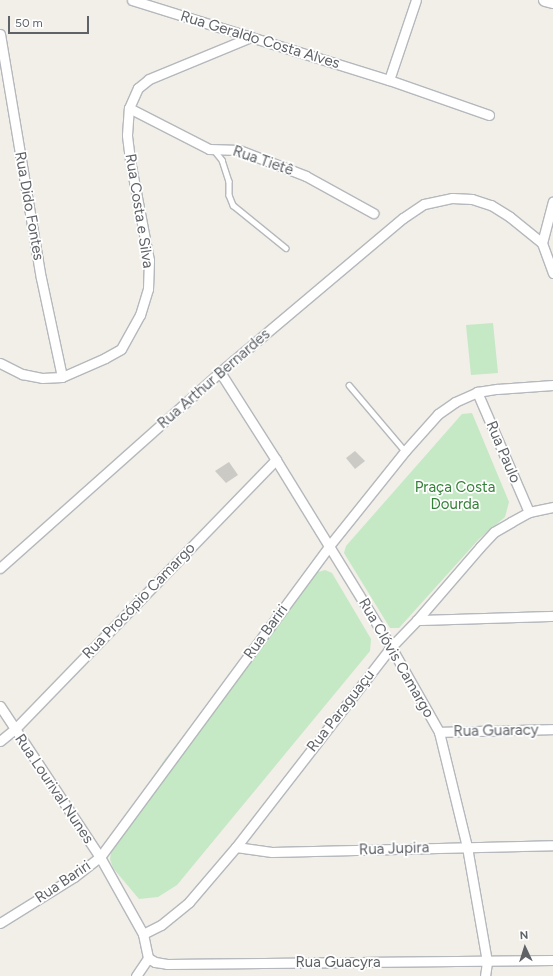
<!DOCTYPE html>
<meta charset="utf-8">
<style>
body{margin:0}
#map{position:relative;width:553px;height:976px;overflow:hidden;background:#f1efe8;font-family:Figtree,sans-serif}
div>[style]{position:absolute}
.green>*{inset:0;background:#c5e8c5}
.building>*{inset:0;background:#cccac5}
.roads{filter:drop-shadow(1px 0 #b5b8bc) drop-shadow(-1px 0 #b5b8bc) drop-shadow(0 1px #b5b8bc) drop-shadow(0 -1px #b5b8bc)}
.lane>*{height:4.5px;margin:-2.25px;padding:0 2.25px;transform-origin:2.25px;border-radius:2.25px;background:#fff}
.street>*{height:9px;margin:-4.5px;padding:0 4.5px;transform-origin:4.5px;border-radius:4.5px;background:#fff}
.secondary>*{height:12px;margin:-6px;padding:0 6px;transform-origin:6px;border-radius:6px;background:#fff}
span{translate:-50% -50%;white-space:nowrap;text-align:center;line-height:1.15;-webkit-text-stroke:3.5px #fff;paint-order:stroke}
.street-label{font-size:15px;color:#5f6368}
.park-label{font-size:15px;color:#348238}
.north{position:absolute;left:505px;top:928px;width:40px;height:40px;-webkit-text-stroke:3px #fff;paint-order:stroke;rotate:356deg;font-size:11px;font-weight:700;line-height:16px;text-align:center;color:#5f6368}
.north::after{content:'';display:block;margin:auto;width:14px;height:18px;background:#5f6368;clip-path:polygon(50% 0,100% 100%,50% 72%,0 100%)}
.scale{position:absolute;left:8px;top:16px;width:81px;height:18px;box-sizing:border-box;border:2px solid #5f6368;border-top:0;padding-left:5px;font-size:12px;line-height:14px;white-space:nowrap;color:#5f6368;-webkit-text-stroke:3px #fff;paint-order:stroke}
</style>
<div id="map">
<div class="green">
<i style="clip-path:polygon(493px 323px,498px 373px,471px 375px,466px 325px)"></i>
<i style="clip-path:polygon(472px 413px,509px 502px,505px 517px,479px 539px,399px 628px,390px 628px,344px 553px,346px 546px,462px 414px)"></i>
<i style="clip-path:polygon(325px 570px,332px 573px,371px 639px,370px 651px,177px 885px,158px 897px,139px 899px,113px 868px,110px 859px,112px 846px,153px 777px,165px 759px,315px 573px)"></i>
</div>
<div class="building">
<i style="clip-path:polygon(355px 451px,365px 461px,355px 469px,346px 458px)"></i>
<i style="clip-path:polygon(229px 462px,238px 475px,226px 483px,215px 471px)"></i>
</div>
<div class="roads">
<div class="lane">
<i style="left:214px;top:150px;width:13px;rotate:51deg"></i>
<i style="left:222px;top:160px;width:22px;rotate:72deg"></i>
<i style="left:229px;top:181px;width:14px;rotate:90deg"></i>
<i style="left:229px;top:195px;width:11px;rotate:68deg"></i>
<i style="left:233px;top:205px;width:68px;rotate:39.1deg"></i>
<i style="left:349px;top:385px;width:87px;rotate:49.7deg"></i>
</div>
<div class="street">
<i style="left:132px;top:0;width:269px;rotate:17.3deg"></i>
<i style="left:389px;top:80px;width:106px;rotate:19.3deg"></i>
<i style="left:0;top:34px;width:247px;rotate:80.5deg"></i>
<i style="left:41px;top:278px;width:101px;rotate:78deg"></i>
<i style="left:389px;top:80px;width:84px;rotate:-71.4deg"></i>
<i style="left:129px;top:108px;width:90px;rotate:27.1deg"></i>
<i style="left:209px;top:149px;width:30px;rotate:2deg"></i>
<i style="left:239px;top:150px;width:72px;rotate:21.2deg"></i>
<i style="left:306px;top:176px;width:77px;rotate:28.9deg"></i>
<i style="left:542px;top:243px;width:43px;rotate:-75.3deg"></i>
<i style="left:0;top:363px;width:25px;rotate:27deg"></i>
<i style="left:22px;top:374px;width:20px;rotate:11deg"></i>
<i style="left:42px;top:378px;width:20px;rotate:-3deg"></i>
<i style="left:62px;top:377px;width:47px;rotate:-23.8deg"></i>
<i style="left:105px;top:358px;width:18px;rotate:-29deg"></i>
<i style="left:121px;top:349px;width:39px;rotate:-61deg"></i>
<i style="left:140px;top:315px;width:27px;rotate:-73deg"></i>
<i style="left:148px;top:289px;width:29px;rotate:-88deg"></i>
<i style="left:149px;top:260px;width:102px;rotate:-100.8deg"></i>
<i style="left:130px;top:160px;width:25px;rotate:-97deg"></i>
<i style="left:127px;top:135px;width:27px;rotate:-86deg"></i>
<i style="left:129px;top:108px;width:22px;rotate:-66deg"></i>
<i style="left:138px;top:88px;width:14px;rotate:-39deg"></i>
<i style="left:149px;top:79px;width:110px;rotate:-22.4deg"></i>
<i style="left:220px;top:372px;width:104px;rotate:57.5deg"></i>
<i style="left:276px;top:460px;width:220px;rotate:58.4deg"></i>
<i style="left:391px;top:647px;width:98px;rotate:60.5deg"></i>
<i style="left:439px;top:732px;width:118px;rotate:76.3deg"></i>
<i style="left:467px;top:847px;width:117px;rotate:80.1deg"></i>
<i style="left:487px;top:962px;width:14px;rotate:98deg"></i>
<i style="left:477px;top:392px;width:131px;rotate:66.6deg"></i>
<i style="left:0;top:568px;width:295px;rotate:-41.7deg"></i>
<i style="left:220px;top:372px;width:239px;rotate:-40.1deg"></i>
<i style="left:403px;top:218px;width:25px;rotate:-34deg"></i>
<i style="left:424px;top:204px;width:29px;rotate:-12deg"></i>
<i style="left:452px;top:198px;width:20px;rotate:3deg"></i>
<i style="left:472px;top:199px;width:20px;rotate:18deg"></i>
<i style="left:491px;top:205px;width:22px;rotate:32deg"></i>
<i style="left:510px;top:217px;width:41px;rotate:39.1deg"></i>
<i style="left:542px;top:243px;width:32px;rotate:70deg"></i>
<i style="left:417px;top:620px;width:136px;rotate:-1.7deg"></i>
<i style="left:0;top:706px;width:181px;rotate:56.5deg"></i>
<i style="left:100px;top:857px;width:88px;rotate:60.8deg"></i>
<i style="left:143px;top:934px;width:25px;rotate:78deg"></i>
<i style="left:148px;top:958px;width:8px;rotate:30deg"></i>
<i style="left:155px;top:962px;width:12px;rotate:9deg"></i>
<i style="left:167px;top:964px;width:386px;rotate:-0.6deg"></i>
<i style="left:439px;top:732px;width:114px;rotate:-1.5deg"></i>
<i style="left:0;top:741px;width:19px;rotate:-39deg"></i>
<i style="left:15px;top:729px;width:375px;rotate:-45.9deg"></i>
<i style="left:236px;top:847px;width:36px;rotate:8deg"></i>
<i style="left:272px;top:852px;width:281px;rotate:-1.4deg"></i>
<i style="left:0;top:923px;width:87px;rotate:-31.9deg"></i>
<i style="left:74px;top:877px;width:33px;rotate:-38deg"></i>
<i style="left:100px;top:857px;width:386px;rotate:-53.6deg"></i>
<i style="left:329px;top:546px;width:122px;rotate:-51.3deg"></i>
<i style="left:405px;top:451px;width:50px;rotate:-48.3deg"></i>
<i style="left:438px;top:414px;width:21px;rotate:-35deg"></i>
<i style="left:455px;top:402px;width:24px;rotate:-24deg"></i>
<i style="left:477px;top:392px;width:20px;rotate:-9deg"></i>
<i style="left:497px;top:389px;width:56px;rotate:-4.1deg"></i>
<i style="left:143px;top:934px;width:20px;rotate:-27deg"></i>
<i style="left:161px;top:925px;width:36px;rotate:-39deg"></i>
<i style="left:189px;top:902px;width:72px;rotate:-49.5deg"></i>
<i style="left:236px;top:847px;width:253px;rotate:-52.2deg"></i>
<i style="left:391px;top:647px;width:37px;rotate:-46deg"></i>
<i style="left:417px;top:620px;width:96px;rotate:-49.2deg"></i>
<i style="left:480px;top:547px;width:21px;rotate:-47deg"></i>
<i style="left:494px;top:532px;width:20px;rotate:-30deg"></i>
<i style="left:511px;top:522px;width:21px;rotate:-29deg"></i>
<i style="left:529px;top:512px;width:25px;rotate:-12deg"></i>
<i style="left:136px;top:976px;width:22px;rotate:-56deg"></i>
</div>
<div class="secondary">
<i style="left:545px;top:0;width:8px;rotate:14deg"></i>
</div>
</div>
<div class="street-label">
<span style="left:260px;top:40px;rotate:17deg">Rua Geraldo Costa Alves</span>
<span style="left:263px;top:161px;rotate:19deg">Rua Tietê</span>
<span style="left:29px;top:206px;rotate:80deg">Rua Dido Fontes</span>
<span style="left:139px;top:211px;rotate:81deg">Rua Costa e Silva</span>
<span style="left:214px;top:379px;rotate:-41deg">Rua Arthur Bernardes</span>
<span style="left:503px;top:452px;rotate:67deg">Rua Paulo</span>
<span style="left:139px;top:601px;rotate:-46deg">Rua Procópio Camargo</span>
<span style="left:266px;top:632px;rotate:-54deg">Rua Bariri</span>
<span style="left:396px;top:658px;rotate:60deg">Rua Clóvis Camargo</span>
<span style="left:341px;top:711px;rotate:-52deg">Rua Paraguaçu</span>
<span style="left:496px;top:731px;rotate:-1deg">Rua Guaracy</span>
<span style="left:54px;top:789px;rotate:56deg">Rua Lourival Nunes</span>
<span style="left:394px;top:849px;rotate:-2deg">Rua Jupira</span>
<span style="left:63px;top:882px;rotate:-34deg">Rua Bariri</span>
<span style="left:338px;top:963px">Rua Guacyra</span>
</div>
<div class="park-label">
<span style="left:455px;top:496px">Praça Costa<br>Dourda</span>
</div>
<div class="north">N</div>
<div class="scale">50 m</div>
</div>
